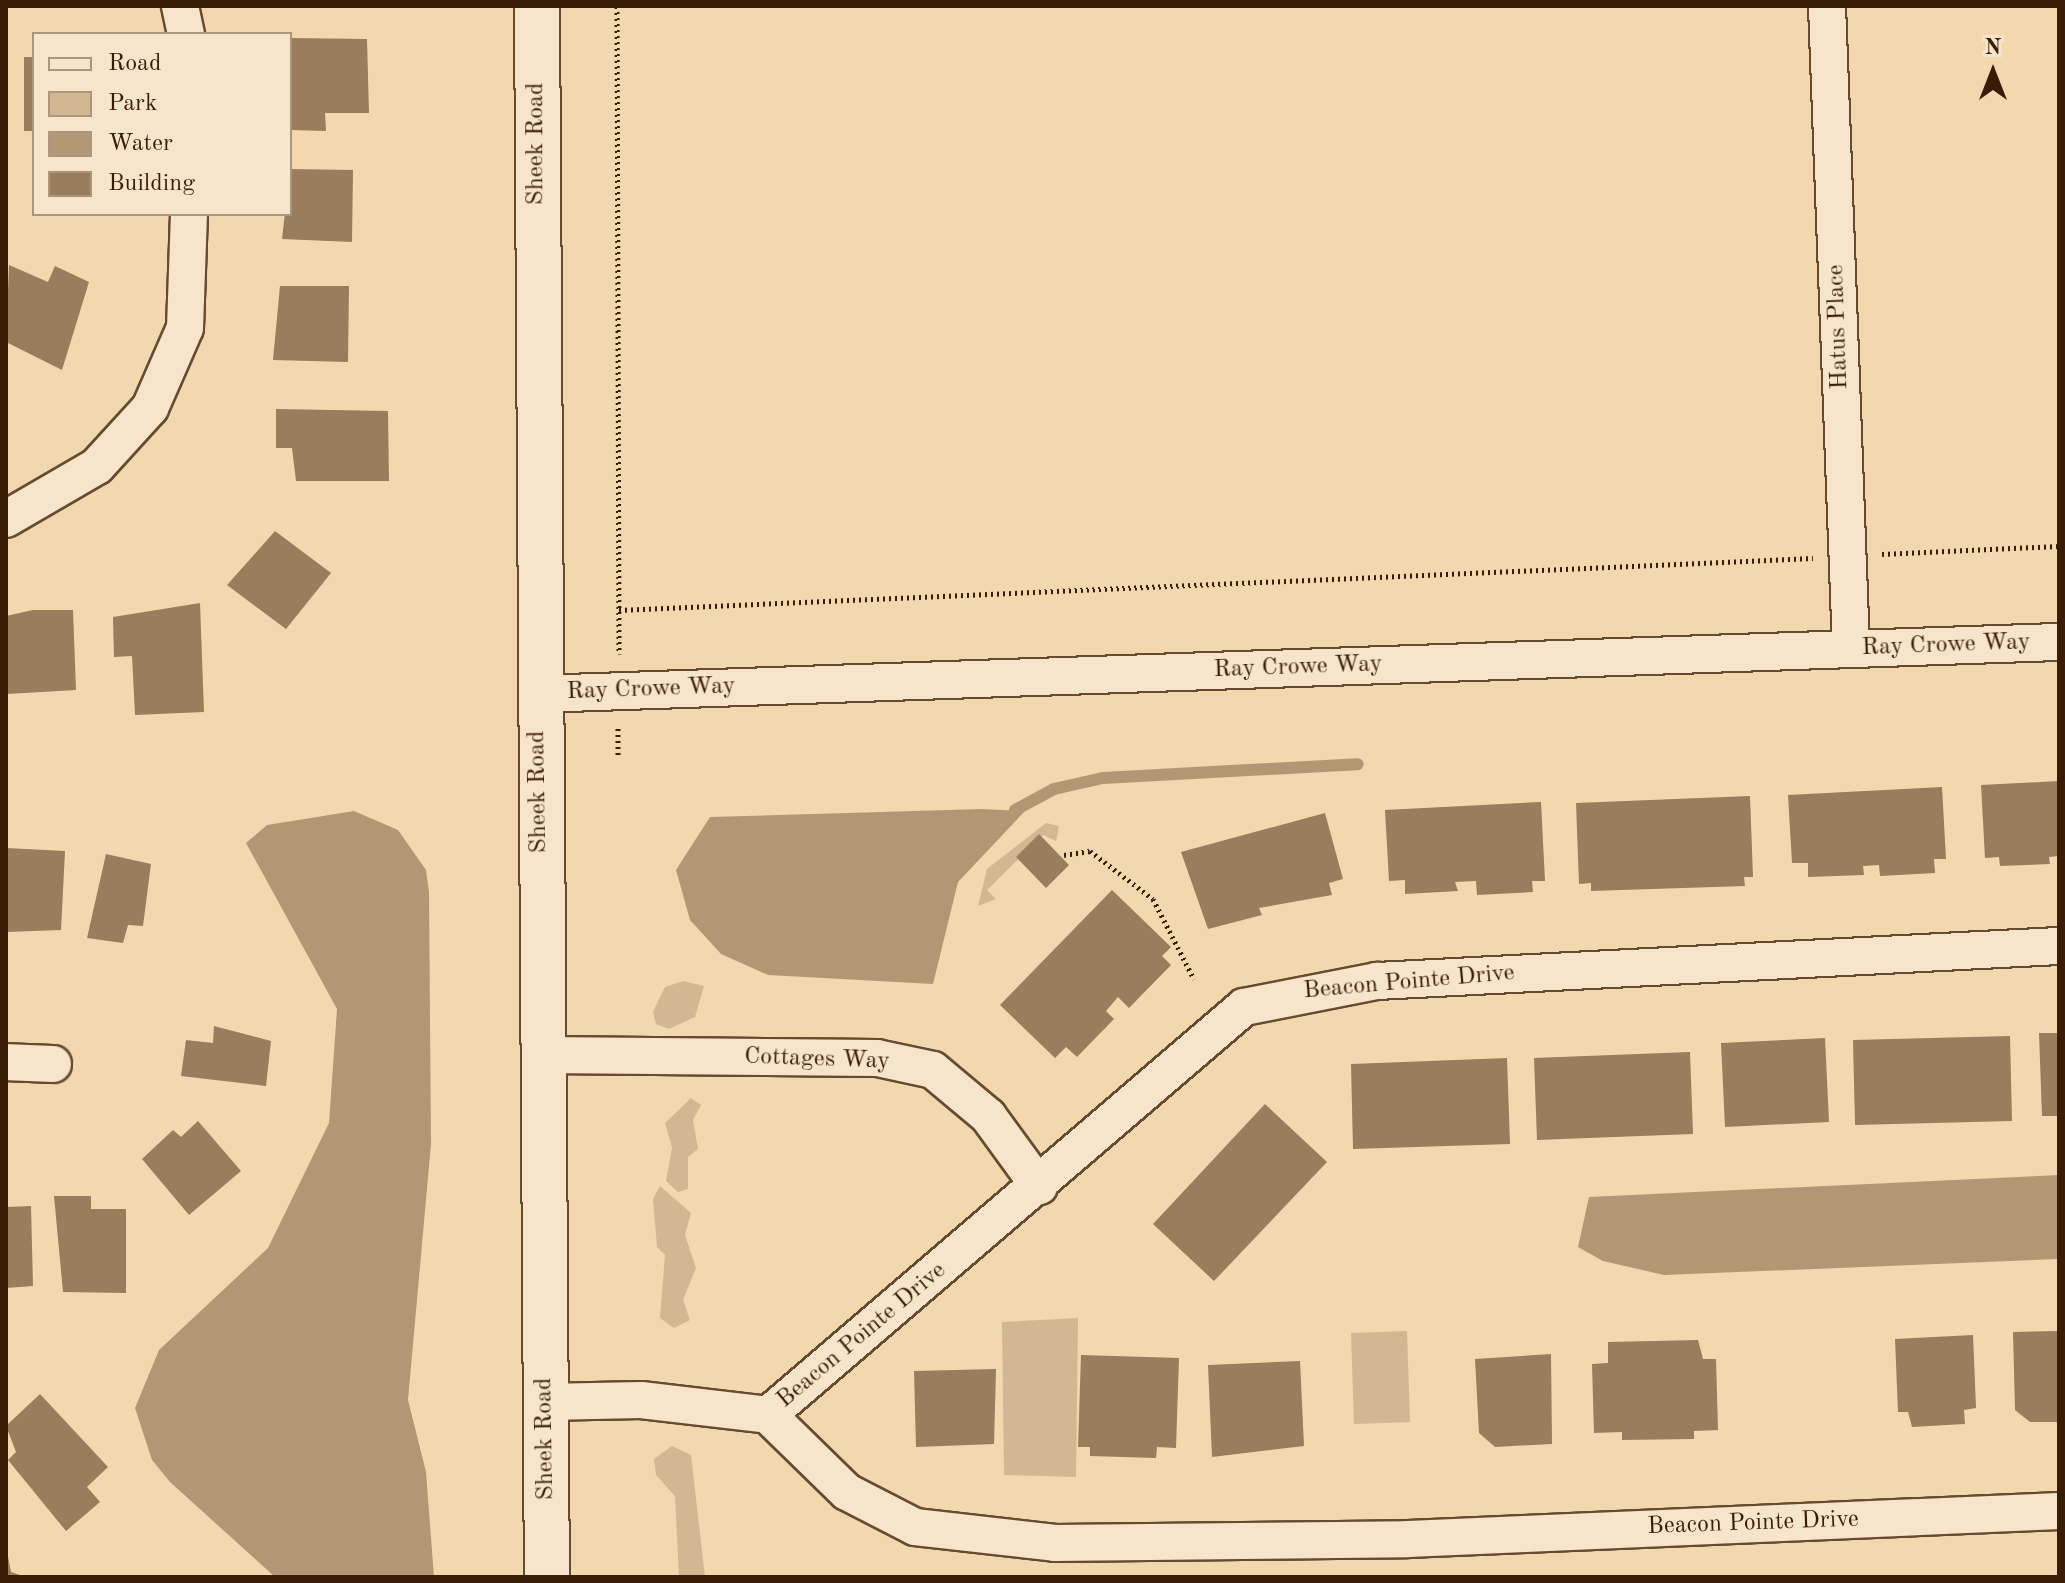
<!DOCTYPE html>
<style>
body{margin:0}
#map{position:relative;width:2065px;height:1583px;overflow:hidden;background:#f2d7af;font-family:"Old Standard TT",serif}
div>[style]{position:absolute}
.green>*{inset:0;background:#d3b792}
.water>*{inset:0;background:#b39775}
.stream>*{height:12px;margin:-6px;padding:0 6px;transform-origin:6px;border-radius:6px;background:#b39775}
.building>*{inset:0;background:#997d5d}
.path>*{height:5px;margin-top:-2.5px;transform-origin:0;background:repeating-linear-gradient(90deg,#391c04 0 2px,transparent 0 6px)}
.roads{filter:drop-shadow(2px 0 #674b2f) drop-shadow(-2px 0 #674b2f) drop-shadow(0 2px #674b2f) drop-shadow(0 -2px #674b2f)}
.minor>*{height:36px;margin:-18px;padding:0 18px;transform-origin:18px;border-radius:18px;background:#f7e5cb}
.tertiary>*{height:44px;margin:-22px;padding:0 22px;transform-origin:22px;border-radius:22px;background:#f7e5cb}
span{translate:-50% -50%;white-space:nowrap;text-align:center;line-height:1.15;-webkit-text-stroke:6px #f7e5cb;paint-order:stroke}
.street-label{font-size:24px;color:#391c04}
.frame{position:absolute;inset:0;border:8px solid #391c04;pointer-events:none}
.legend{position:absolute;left:32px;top:32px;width:260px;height:184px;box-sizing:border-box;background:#f7e5cb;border:2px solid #ab957b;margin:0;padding:10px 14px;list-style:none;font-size:24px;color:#391c04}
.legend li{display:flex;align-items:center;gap:16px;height:40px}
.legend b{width:40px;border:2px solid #ab957b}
.north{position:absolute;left:1953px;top:32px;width:80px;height:80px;-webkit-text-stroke:6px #f7e5cb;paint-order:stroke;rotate:0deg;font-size:22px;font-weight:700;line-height:32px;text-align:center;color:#391c04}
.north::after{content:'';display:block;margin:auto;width:28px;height:36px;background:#391c04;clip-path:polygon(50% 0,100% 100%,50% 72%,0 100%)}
</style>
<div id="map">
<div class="green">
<i style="clip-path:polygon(1046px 823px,1059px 826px,1056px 841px,1043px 835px,987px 890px,996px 899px,978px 906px,987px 869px)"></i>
<i style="clip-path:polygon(683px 981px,704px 986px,695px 1017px,669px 1029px,656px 1024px,653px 1012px,665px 987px)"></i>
<i style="clip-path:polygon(691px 1098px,701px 1105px,693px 1120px,698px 1149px,688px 1157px,688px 1189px,678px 1192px,666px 1181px,672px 1148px,665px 1123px)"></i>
<i style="clip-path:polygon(660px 1186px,691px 1213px,685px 1235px,696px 1268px,683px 1300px,690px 1320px,674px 1328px,660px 1318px,665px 1255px,657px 1247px,653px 1199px)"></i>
<i style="clip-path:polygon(1078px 1318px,1076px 1477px,1004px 1475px,1002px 1322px)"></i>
<i style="clip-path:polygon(1407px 1331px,1410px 1422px,1354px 1424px,1351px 1333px)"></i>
<i style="clip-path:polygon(672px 1446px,691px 1455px,705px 1577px,679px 1577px,675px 1496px,656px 1475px,654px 1459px)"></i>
</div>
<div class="water">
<i style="clip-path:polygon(982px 809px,1025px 811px,958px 882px,933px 984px,768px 975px,721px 954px,690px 920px,676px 870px,710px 817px)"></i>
<i style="clip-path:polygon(354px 811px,398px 830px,426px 870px,429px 892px,431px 1144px,408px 1400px,426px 1472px,434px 1577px,275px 1577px,170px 1482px,152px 1460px,135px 1408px,159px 1350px,268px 1248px,329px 1123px,337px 1009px,246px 843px,267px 825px)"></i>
<i style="clip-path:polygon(2059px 1175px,2059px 1259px,1664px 1275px,1603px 1261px,1578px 1247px,1589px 1197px)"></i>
</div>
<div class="stream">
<i style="left:1015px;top:810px;width:44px;rotate:-28.3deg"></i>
<i style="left:1054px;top:789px;width:50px;rotate:-12.7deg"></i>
<i style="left:1103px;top:778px;width:255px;rotate:-3.1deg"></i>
</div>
<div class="building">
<i style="clip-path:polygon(290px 38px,367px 39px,369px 113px,325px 113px,326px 131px,290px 130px)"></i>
<i style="clip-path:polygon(24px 57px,34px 57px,34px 131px,24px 131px)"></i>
<i style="clip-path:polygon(290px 169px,353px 170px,352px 242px,282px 239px)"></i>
<i style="clip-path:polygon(9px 265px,48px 282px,55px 266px,89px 282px,62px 370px,6px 342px)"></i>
<i style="clip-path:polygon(280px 286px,349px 286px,348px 362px,273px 360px)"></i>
<i style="clip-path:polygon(276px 409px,388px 411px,389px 481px,296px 481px,292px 448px,276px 448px)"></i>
<i style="clip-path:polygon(275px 531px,331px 573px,286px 629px,227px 585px)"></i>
<i style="clip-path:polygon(200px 603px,204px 712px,135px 715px,132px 656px,114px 657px,113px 617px)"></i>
<i style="clip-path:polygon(33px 610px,73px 610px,76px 690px,7px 694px,6px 616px)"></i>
<i style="clip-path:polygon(2059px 781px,2059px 856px,2049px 857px,2050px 864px,2000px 866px,1999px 857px,1985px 858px,1981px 785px)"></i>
<i style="clip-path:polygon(1942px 787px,1946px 859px,1934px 859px,1935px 873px,1880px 876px,1879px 865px,1863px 866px,1864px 875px,1808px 877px,1808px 863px,1792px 863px,1788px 795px)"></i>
<i style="clip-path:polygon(1750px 796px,1753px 877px,1744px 877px,1745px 886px,1591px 891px,1591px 883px,1579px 884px,1576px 803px)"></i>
<i style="clip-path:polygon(1541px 802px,1545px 881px,1532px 881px,1533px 892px,1477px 895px,1476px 881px,1455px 882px,1458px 891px,1405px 894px,1405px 880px,1389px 881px,1385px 810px)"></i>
<i style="clip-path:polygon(1325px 813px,1343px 879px,1329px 883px,1332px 895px,1259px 908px,1262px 915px,1208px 929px,1181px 852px)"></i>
<i style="clip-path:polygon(1039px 834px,1069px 865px,1046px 888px,1016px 857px)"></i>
<i style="clip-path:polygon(6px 848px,65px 851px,61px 930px,6px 932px)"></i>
<i style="clip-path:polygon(106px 854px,151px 864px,143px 926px,128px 925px,123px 943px,87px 938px)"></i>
<i style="clip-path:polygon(1112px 890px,1171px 947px,1162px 956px,1171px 965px,1129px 1008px,1118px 997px,1106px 1011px,1114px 1019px,1077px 1057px,1066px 1047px,1055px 1058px,1000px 1005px)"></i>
<i style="clip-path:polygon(214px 1026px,271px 1041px,266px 1086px,181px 1076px,186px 1040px,213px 1043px)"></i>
<i style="clip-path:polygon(2039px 1033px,2059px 1033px,2059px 1116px,2042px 1116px)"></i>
<i style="clip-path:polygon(2010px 1036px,2012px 1121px,1855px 1125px,1853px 1040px)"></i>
<i style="clip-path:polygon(1825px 1038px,1829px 1122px,1725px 1127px,1721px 1043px)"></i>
<i style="clip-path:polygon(1690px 1052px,1693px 1134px,1537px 1140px,1534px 1058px)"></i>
<i style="clip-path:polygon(1507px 1058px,1510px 1144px,1353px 1149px,1351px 1064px)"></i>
<i style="clip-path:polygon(1265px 1104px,1327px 1162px,1214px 1281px,1153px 1224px)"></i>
<i style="clip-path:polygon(198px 1121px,241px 1171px,189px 1215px,142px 1159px,173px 1130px,181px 1137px)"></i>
<i style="clip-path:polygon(54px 1196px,91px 1196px,91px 1209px,126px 1209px,126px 1293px,63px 1292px)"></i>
<i style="clip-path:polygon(31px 1206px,33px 1286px,6px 1288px,6px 1207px)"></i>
<i style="clip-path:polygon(2059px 1331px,2059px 1422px,2030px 1422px,2015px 1410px,2013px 1332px)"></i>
<i style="clip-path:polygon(1973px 1335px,1976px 1408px,1964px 1410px,1965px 1424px,1912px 1427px,1908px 1412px,1898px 1412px,1895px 1339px)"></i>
<i style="clip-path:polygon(1698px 1340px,1703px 1359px,1716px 1359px,1718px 1430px,1694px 1431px,1694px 1439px,1622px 1440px,1622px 1432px,1594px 1433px,1592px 1364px,1608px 1363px,1608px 1342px)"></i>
<i style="clip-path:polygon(1551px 1354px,1552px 1444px,1495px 1447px,1479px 1433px,1475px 1359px)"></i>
<i style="clip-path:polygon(1081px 1355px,1179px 1358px,1176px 1448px,1157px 1447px,1156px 1458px,1090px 1456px,1090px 1447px,1078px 1447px)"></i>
<i style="clip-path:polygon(1300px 1361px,1304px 1446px,1212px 1457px,1208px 1365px)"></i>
<i style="clip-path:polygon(996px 1369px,994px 1444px,916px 1447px,914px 1371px)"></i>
<i style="clip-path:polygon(40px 1394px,108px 1467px,87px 1487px,100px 1502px,66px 1531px,8px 1460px,16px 1452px,6px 1426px)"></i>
<i style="clip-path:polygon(6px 1546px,11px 1572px,26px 1577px,6px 1577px)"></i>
</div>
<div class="path">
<i style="left:617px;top:6px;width:648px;rotate:89.82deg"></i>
<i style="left:1882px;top:554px;width:177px;rotate:-2.6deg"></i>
<i style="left:619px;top:610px;width:1195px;rotate:-2.49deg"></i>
<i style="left:618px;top:755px;width:27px;rotate:-90deg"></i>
<i style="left:1064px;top:855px;width:26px;rotate:-9deg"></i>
<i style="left:1090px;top:851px;width:79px;rotate:37.3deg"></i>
<i style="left:1153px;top:899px;width:90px;rotate:62.9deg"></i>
</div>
<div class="roads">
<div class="minor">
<i style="left:180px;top:6px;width:29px;rotate:78deg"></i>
<i style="left:1827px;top:6px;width:643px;rotate:87.86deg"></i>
<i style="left:6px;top:519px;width:105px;rotate:-30.2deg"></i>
<i style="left:97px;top:466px;width:79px;rotate:-47.6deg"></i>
<i style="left:150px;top:408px;width:87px;rotate:-66.4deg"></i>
<i style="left:185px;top:328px;width:114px;rotate:-88deg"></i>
<i style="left:538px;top:694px;width:1522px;rotate:-1.96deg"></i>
<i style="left:542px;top:1055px;width:335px;rotate:0.5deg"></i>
<i style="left:877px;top:1058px;width:57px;rotate:12.1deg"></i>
<i style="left:933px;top:1070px;width:72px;rotate:39.9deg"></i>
<i style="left:988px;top:1116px;width:87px;rotate:53.9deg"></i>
<i style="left:6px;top:1062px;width:47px;rotate:2.4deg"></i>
<i style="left:545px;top:1402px;width:96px;rotate:-1.2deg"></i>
<i style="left:641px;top:1400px;width:128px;rotate:6.7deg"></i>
<i style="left:768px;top:1415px;width:110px;rotate:44.3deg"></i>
<i style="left:847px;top:1492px;width:76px;rotate:27.2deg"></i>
<i style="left:915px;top:1527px;width:141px;rotate:6.5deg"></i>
<i style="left:1055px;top:1543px;width:353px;rotate:-0.6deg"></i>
<i style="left:1408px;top:1539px;width:652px;rotate:-2.46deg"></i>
<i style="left:768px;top:1415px;width:627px;rotate:-40.6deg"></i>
<i style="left:1244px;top:1007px;width:136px;rotate:-11.1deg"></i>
<i style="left:1377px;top:981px;width:683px;rotate:-2.94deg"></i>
</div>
<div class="tertiary">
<i style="left:537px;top:6px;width:1571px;rotate:89.64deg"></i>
</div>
</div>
<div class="street-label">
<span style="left:537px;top:144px;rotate:-90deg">Sheek Road</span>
<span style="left:1839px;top:327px;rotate:-92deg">Hatus Place</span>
<span style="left:1946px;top:646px;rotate:-2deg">Ray Crowe Way</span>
<span style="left:1298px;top:668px;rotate:-2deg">Ray Crowe Way</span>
<span style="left:651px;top:690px;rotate:-2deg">Ray Crowe Way</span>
<span style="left:539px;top:792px;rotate:-91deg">Sheek Road</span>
<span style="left:1409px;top:983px;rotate:-5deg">Beacon Pointe Drive</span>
<span style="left:817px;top:1060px;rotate:2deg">Cottages Way</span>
<span style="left:862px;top:1336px;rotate:-40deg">Beacon Pointe Drive</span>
<span style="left:546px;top:1439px;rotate:-91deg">Sheek Road</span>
<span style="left:1753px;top:1524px;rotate:-2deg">Beacon Pointe Drive</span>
</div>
<div class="frame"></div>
<ul class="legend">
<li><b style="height:10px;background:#f7e5cb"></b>Road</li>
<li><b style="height:22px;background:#d3b792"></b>Park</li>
<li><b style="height:22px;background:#b39775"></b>Water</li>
<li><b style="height:22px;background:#997d5d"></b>Building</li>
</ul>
<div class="north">N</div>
</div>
